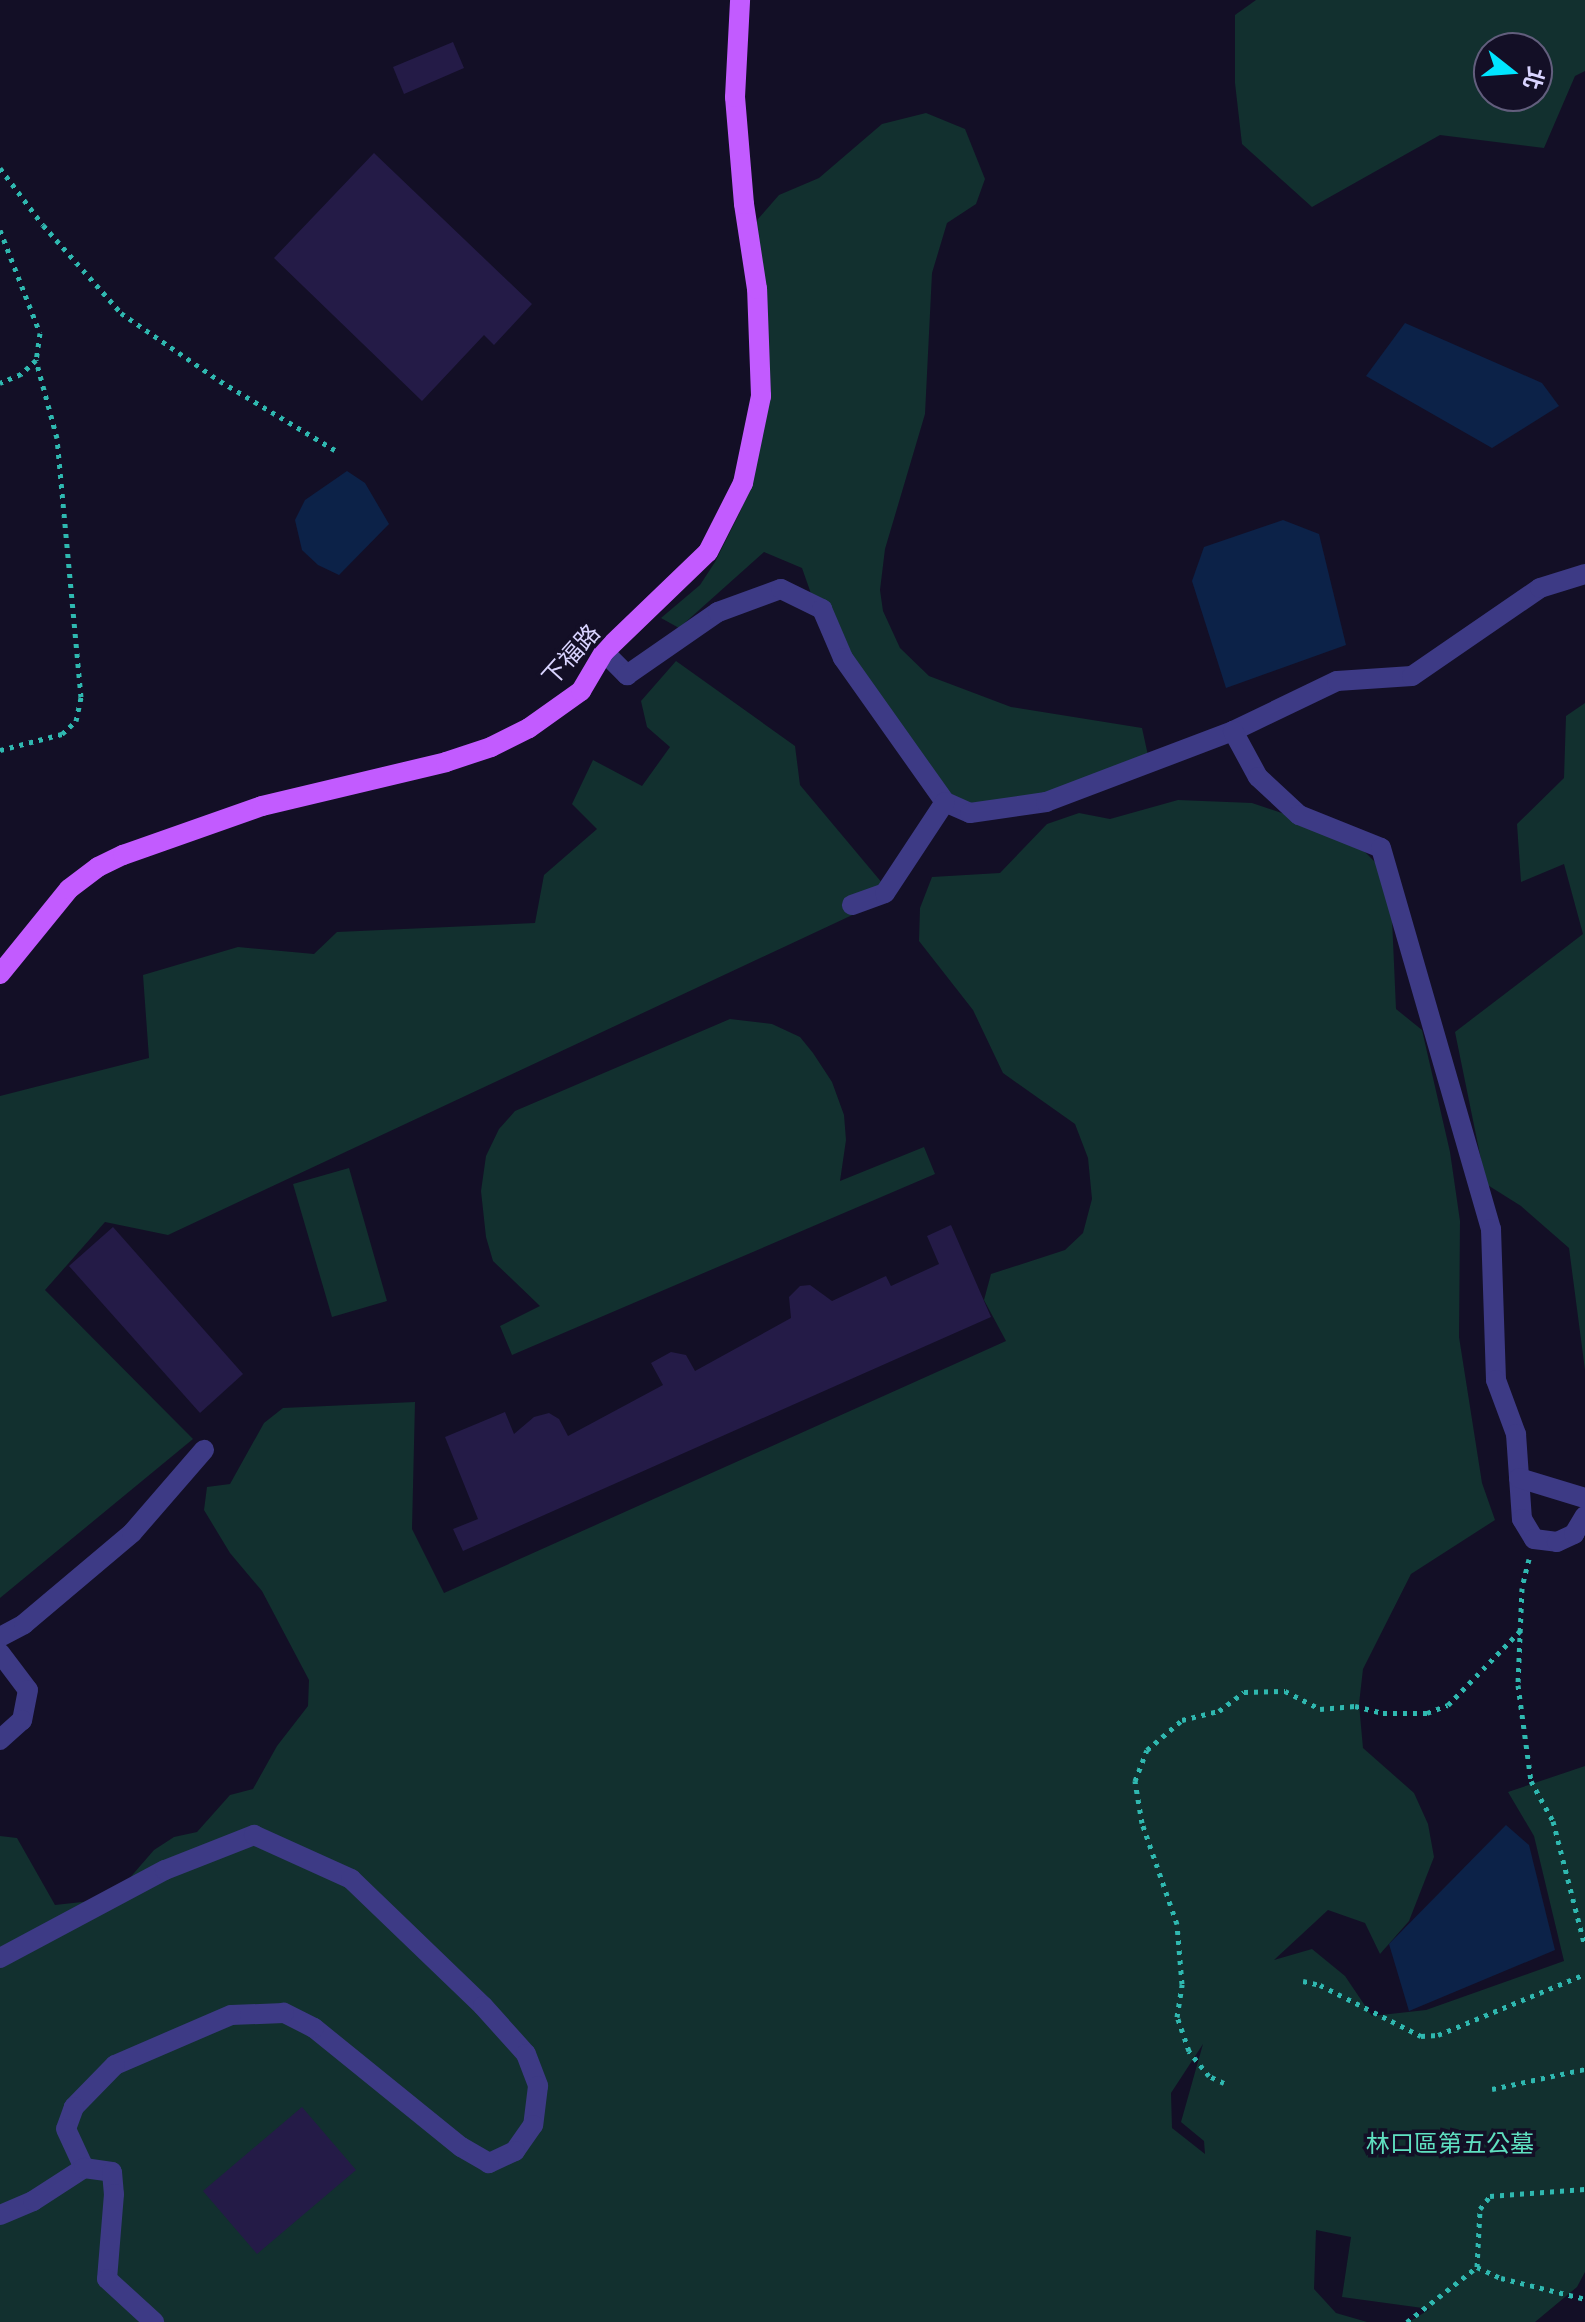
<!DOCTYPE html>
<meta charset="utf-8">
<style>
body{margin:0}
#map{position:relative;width:1585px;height:2322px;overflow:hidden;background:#130f26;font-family:"PT Sans","Noto Sans TC",sans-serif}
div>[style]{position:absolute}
.green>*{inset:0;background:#12302f}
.water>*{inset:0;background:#0c2248}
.building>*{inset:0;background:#241b47}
.path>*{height:5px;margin-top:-2.5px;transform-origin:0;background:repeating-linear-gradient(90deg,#2fb8b0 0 4px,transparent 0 10px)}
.minor>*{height:20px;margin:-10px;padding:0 10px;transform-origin:10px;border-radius:10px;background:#3d3a85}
.major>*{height:20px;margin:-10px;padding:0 10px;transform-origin:10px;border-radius:10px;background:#c25bff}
span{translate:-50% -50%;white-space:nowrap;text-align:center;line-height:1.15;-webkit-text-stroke:7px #130f26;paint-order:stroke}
.street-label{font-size:24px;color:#d9d4ff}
.park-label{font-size:24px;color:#5fe0c0}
.north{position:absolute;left:1473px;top:32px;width:80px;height:80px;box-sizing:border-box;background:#130f26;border:2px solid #625e7d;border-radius:50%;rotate:107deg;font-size:22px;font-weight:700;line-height:32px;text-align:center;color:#d9d4ff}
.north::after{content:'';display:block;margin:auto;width:28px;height:36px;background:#00e5ff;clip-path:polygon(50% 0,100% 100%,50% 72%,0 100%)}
</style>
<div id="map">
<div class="green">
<i style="clip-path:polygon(evenodd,1256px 0,1585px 0,1585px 71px,1575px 76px,1544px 148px,1440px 135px,1312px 207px,1242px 144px,1235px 83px,1235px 15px,1256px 0,1489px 48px,1537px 48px,1537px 96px,1489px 96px,1489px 48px)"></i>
<i style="clip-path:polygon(926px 113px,965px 129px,985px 179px,976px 204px,947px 223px,932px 273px,925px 414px,885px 549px,880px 590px,883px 611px,900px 648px,929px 676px,1011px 707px,1142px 728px,1149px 760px,979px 819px,948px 806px,834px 659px,802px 568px,764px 552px,679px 628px,661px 618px,700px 585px,715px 562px,741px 510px,750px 481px,757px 452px,747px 251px,758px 219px,779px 195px,819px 178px,882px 124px)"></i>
<i style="clip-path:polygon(676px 661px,795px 746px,800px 785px,893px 896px,168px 1235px,105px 1222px,45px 1290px,193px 1439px,0 1598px,0 1096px,149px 1058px,143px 975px,238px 947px,314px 954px,337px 932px,535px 923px,544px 875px,597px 829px,572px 804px,593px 760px,642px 786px,670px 747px,647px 727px,641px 701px)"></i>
<i style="clip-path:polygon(1585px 703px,1585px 1370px,1569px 1248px,1521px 1206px,1486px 1184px,1455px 1032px,1583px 934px,1564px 864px,1521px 882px,1517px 824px,1564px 778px,1566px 716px)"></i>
<i style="clip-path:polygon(evenodd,1178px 800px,1252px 803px,1349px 836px,1375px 862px,1391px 896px,1396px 1009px,1422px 1030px,1450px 1152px,1460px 1221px,1459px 1337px,1482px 1483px,1495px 1520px,1411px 1574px,1363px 1669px,1359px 1704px,1363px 1748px,1414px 1793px,1428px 1824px,1434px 1857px,1409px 1921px,1380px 1954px,1365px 1923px,1328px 1910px,1274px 1960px,1312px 1949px,1345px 1976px,1372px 2016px,1426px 2010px,1564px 1961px,1534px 1836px,1508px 1792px,1585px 1766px,1585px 2272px,1577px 2287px,1535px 2322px,1409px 2322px,1430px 2309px,1342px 2297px,1351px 2237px,1316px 2230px,1314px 2289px,1336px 2313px,1367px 2322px,0 2322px,0 1836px,17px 1838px,55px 1905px,100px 1900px,121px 1888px,154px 1850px,174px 1837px,197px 1832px,230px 1795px,253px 1789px,277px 1746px,308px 1706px,309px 1680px,262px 1591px,230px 1553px,204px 1510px,207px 1487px,230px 1484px,264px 1423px,283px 1408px,415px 1402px,412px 1529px,444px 1593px,1006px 1341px,984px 1300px,991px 1274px,1065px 1250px,1083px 1233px,1092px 1199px,1088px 1158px,1075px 1124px,1003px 1073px,973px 1010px,919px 941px,920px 908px,932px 877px,1000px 873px,1047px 824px,1079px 813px,1110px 819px,1178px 800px,1203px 2044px,1181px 2122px,1204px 2141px,1205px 2154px,1172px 2128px,1171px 2093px,1203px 2044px)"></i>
<i style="clip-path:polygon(730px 1019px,772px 1024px,800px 1037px,813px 1053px,832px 1082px,844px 1115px,846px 1140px,840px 1181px,924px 1147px,935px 1174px,512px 1355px,500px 1326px,540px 1306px,493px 1261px,486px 1237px,481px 1191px,486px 1156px,499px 1129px,515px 1111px)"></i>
<i style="clip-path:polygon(349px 1168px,387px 1301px,332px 1317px,293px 1184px)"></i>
</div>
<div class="water">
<i style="clip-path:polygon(1405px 323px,1542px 383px,1559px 406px,1492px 448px,1366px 376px)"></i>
<i style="clip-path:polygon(347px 471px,365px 483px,389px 524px,339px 575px,318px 565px,302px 550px,295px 520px,305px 500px)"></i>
<i style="clip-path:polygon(1283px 520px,1319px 534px,1346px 645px,1226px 688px,1192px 581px,1204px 547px)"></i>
<i style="clip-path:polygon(1506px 1825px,1529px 1845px,1555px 1950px,1409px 2011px,1389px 1944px)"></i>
</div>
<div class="building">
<i style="clip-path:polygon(453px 42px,464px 68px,404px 94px,393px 67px)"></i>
<i style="clip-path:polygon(374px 153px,532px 304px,494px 345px,484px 335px,422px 401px,274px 258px)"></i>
<i style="clip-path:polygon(951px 1225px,991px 1317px,463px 1551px,453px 1529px,478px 1519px,445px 1437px,505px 1412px,514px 1434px,534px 1417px,549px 1413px,559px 1419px,568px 1436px,663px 1385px,651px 1363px,671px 1352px,686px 1355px,695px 1371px,791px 1318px,789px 1297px,800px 1286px,810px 1285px,832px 1301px,886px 1276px,891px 1286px,939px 1264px,927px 1236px)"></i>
<i style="clip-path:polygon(113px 1227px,243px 1374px,200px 1413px,69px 1266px)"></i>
<i style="clip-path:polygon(302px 2107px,356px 2170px,257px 2254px,203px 2191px)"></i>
</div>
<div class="path">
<i style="left:0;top:168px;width:71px;rotate:53deg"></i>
<i style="left:43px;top:225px;width:118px;rotate:48.4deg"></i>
<i style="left:121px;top:313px;width:120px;rotate:34.5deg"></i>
<i style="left:220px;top:381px;width:134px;rotate:31deg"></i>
<i style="left:0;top:230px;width:110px;rotate:68.8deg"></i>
<i style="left:40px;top:333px;width:27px;rotate:98deg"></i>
<i style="left:36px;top:360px;width:21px;rotate:137deg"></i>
<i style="left:21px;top:374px;width:23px;rotate:157deg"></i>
<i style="left:0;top:750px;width:64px;rotate:-14.5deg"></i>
<i style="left:62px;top:734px;width:19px;rotate:-43deg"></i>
<i style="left:76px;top:721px;width:25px;rotate:-78deg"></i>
<i style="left:81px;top:697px;width:260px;rotate:-95.3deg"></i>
<i style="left:57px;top:438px;width:81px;rotate:-105.1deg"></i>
<i style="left:1529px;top:1559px;width:30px;rotate:104deg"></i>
<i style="left:1522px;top:1588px;width:97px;rotate:92.4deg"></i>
<i style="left:1518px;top:1685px;width:97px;rotate:82.3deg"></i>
<i style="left:1531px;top:1781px;width:46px;rotate:61.2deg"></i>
<i style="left:1553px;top:1821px;width:130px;rotate:75.7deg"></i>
<i style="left:1303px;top:1981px;width:17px;rotate:13deg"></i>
<i style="left:1320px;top:1985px;width:113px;rotate:26.8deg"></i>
<i style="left:1421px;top:2036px;width:17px;rotate:-3deg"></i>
<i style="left:1438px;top:2035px;width:159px;rotate:-22.5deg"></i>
<i style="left:1224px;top:2083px;width:17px;rotate:-155deg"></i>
<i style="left:1209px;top:2076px;width:32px;rotate:-129deg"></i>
<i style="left:1189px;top:2051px;width:36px;rotate:-109deg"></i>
<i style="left:1177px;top:2017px;width:33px;rotate:-81deg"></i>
<i style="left:1182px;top:1984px;width:60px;rotate:-94.8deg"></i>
<i style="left:1177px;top:1924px;width:107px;rotate:-109.1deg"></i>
<i style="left:1142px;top:1823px;width:43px;rotate:-99.5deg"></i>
<i style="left:1135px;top:1781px;width:33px;rotate:-69deg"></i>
<i style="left:1147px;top:1750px;width:46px;rotate:-40.6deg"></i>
<i style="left:1182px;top:1720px;width:38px;rotate:-14deg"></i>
<i style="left:1219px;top:1711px;width:31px;rotate:-37deg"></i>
<i style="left:1244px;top:1692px;width:41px;rotate:-1.4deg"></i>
<i style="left:1285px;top:1691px;width:39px;rotate:27deg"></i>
<i style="left:1320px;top:1709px;width:35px;rotate:-5deg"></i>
<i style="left:1355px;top:1706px;width:29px;rotate:14deg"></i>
<i style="left:1383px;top:1713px;width:44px"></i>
<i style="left:1427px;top:1713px;width:22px;rotate:-21deg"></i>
<i style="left:1448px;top:1705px;width:105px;rotate:-45.8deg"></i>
<i style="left:1492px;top:2089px;width:95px;rotate:-12.1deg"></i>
<i style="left:1477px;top:2267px;width:58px;rotate:-87deg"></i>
<i style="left:1480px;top:2209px;width:16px;rotate:-52deg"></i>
<i style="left:1490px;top:2196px;width:95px;rotate:-4.2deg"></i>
<i style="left:1407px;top:2322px;width:89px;rotate:-38.2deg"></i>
<i style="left:1477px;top:2267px;width:26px;rotate:25deg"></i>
<i style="left:1501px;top:2278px;width:87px;rotate:14deg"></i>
</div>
<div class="minor">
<i style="left:604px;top:652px;width:33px;rotate:45deg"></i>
<i style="left:627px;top:675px;width:111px;rotate:-34.7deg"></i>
<i style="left:718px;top:612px;width:67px;rotate:-20.1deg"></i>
<i style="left:781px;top:589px;width:46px;rotate:26deg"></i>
<i style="left:822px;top:609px;width:53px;rotate:66.8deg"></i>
<i style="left:843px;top:658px;width:176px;rotate:54.7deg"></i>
<i style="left:945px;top:802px;width:27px;rotate:24deg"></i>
<i style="left:970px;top:813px;width:77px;rotate:-8.2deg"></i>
<i style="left:1046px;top:802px;width:200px;rotate:-20.8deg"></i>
<i style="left:1233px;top:731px;width:115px;rotate:-25.7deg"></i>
<i style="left:1337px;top:681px;width:75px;rotate:-3.8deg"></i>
<i style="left:1412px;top:676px;width:155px;rotate:-34.5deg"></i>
<i style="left:1540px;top:588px;width:47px;rotate:-17.3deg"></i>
<i style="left:1233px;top:731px;width:52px;rotate:61.5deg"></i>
<i style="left:1258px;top:777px;width:56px;rotate:42.8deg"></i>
<i style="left:1299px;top:815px;width:88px;rotate:21.9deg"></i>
<i style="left:1381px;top:848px;width:397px;rotate:73.9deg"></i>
<i style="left:1491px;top:1229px;width:151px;rotate:88.1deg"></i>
<i style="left:1496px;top:1380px;width:58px;rotate:69.7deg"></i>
<i style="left:1516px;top:1434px;width:85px;rotate:86deg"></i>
<i style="left:1522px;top:1519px;width:23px;rotate:59deg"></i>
<i style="left:1534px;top:1539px;width:23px;rotate:7deg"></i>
<i style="left:1557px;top:1542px;width:19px;rotate:-25deg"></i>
<i style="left:1574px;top:1534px;width:21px;rotate:-59deg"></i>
<i style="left:852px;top:905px;width:35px;rotate:-20deg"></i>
<i style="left:885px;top:893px;width:109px;rotate:-56.6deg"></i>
<i style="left:1519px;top:1478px;width:69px;rotate:16.9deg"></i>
<i style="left:0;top:1637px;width:27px;rotate:-28deg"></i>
<i style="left:24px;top:1624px;width:141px;rotate:-40.1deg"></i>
<i style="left:132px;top:1533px;width:110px;rotate:-49.1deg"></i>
<i style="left:0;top:1653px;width:46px;rotate:52.9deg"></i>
<i style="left:28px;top:1690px;width:31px;rotate:101deg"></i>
<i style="left:22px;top:1720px;width:30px;rotate:138deg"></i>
<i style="left:0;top:1958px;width:187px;rotate:-28.1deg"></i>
<i style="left:165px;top:1870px;width:96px;rotate:-21.5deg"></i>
<i style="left:254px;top:1835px;width:107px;rotate:24.4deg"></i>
<i style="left:351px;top:1879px;width:183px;rotate:43.9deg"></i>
<i style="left:483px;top:2006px;width:64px;rotate:48.1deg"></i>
<i style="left:526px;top:2054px;width:34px;rotate:69deg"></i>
<i style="left:538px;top:2086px;width:39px;rotate:97deg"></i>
<i style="left:533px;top:2125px;width:32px;rotate:125deg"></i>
<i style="left:515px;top:2151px;width:29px;rotate:155deg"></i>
<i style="left:489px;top:2163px;width:32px;rotate:-150deg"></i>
<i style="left:461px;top:2147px;width:189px;rotate:-141deg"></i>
<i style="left:314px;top:2028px;width:34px;rotate:-153deg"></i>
<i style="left:284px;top:2013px;width:53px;rotate:177.8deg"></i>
<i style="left:231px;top:2015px;width:126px;rotate:156.7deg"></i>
<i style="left:115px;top:2065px;width:59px;rotate:134.3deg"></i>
<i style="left:74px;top:2107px;width:23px;rotate:110deg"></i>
<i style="left:66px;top:2129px;width:43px;rotate:65.2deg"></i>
<i style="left:0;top:2215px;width:36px;rotate:-23deg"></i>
<i style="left:33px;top:2201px;width:61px;rotate:-32.9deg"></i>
<i style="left:84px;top:2168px;width:28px;rotate:8deg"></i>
<i style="left:112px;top:2172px;width:22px;rotate:85deg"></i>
<i style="left:114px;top:2194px;width:85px;rotate:94.7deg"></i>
<i style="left:107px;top:2279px;width:64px;rotate:42.5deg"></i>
</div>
<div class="major">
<i style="left:0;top:974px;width:109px;rotate:-50.9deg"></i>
<i style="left:69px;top:889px;width:36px;rotate:-37deg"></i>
<i style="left:98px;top:867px;width:28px;rotate:-26deg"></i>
<i style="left:123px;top:855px;width:147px;rotate:-19.4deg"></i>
<i style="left:262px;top:806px;width:189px;rotate:-13.4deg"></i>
<i style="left:446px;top:762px;width:47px;rotate:-18.4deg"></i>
<i style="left:491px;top:747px;width:42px;rotate:-26.6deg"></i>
<i style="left:529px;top:728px;width:64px;rotate:-35.4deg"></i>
<i style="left:581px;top:691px;width:45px;rotate:-59.5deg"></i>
<i style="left:604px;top:652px;width:144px;rotate:-43.9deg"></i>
<i style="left:708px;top:552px;width:77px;rotate:-63.1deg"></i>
<i style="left:743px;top:483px;width:89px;rotate:-78.3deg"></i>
<i style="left:761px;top:396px;width:107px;rotate:-92.1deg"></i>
<i style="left:757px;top:289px;width:86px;rotate:-98.7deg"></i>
<i style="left:744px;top:204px;width:107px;rotate:-94.8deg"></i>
<i style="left:735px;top:97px;width:97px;rotate:-87deg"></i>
</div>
<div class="street-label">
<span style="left:571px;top:655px;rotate:-48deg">下福路</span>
</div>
<div class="park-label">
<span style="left:1450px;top:2144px">林口區第五公墓</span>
</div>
<div class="north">北</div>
</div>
